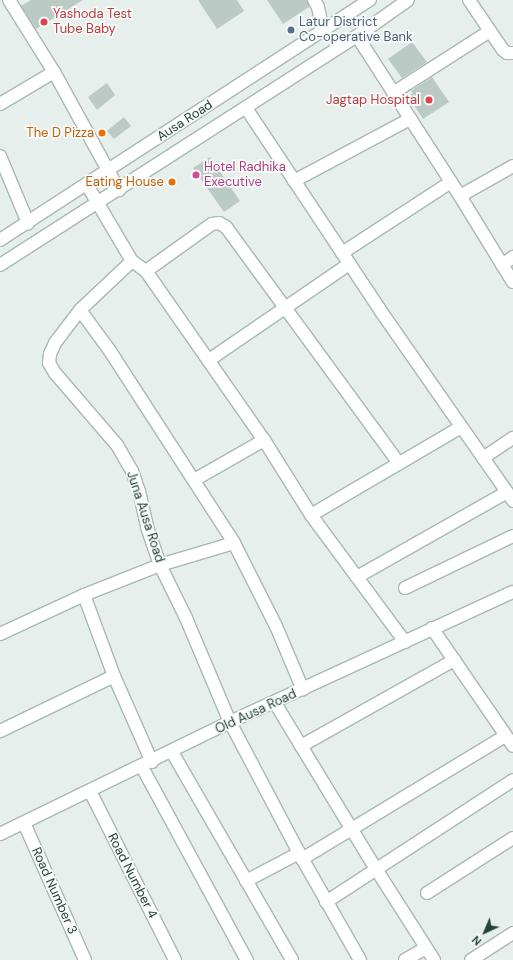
<!DOCTYPE html>
<style>
body{margin:0}
#map{position:relative;width:513px;height:960px;overflow:hidden;background:#e6efeb;font-family:"DM Sans",sans-serif}
div>[style]{position:absolute}
.building>*{inset:0;background:#bbcac4}
.roads{filter:drop-shadow(1px 0 #a8b8b2) drop-shadow(-1px 0 #a8b8b2) drop-shadow(0 1px #a8b8b2) drop-shadow(0 -1px #a8b8b2)}
.street>*{height:12px;margin:-6px;padding:0 6px;transform-origin:6px;border-radius:6px;background:#fff}
.secondary>*{height:12px;margin:-6px;padding:0 6px;transform-origin:6px;border-radius:6px;background:#fff}
.dots>*{width:11px;height:11px;translate:-50% -50%;box-sizing:border-box;border:2px solid #f7fbf9;border-radius:50%}
span{translate:-50% -50%;white-space:nowrap;text-align:center;line-height:1.15;-webkit-text-stroke:3.5px #f7fbf9;paint-order:stroke}
.health-label{font-size:13px;color:#be3a42}
.left{translate:0 -50%;text-align:left}
.right{translate:-100% -50%;text-align:right}
.service-label{font-size:13px;color:#4e5e75}
.street-label{font-size:13px;color:#24423a}
.food-label{font-size:13px;color:#c56008}
.hotel-label{font-size:13px;color:#b23c85}
.north{position:absolute;left:465px;top:912px;width:40px;height:40px;-webkit-text-stroke:3px #f7fbf9;paint-order:stroke;rotate:224deg;font-size:11px;font-weight:700;line-height:16px;text-align:center;color:#24423a}
.north::after{content:'';display:block;margin:auto;width:14px;height:18px;background:#24423a;clip-path:polygon(50% 0,100% 100%,50% 72%,0 100%)}
</style>
<div id="map">
<div class="building">
<i style="clip-path:polygon(31px 0,83px 0,36px 29px,21px 6px)"></i>
<i style="clip-path:polygon(198px 0,237px 0,244px 11px,217px 29px)"></i>
<i style="clip-path:polygon(267px 0,307px 0,309px 7px,283px 24px)"></i>
<i style="clip-path:polygon(412px 42px,427px 62px,402px 78px,388px 59px)"></i>
<i style="clip-path:polygon(432px 77px,449px 102px,423px 119px,408px 96px,413px 93px,411px 91px)"></i>
<i style="clip-path:polygon(107px 83px,115px 95px,97px 110px,88px 97px)"></i>
<i style="clip-path:polygon(124px 117px,131px 126px,114px 139px,107px 131px)"></i>
<i style="clip-path:polygon(210px 157px,240px 201px,224px 212px,193px 168px)"></i>
</div>
<div class="roads">
<div class="street">
<i style="left:9px;top:0;width:85px;rotate:58deg"></i>
<i style="left:54px;top:72px;width:135px;rotate:61.2deg"></i>
<i style="left:314px;top:0;width:8px;rotate:60deg"></i>
<i style="left:318px;top:7px;width:25px;rotate:78deg"></i>
<i style="left:469px;top:0;width:60px;rotate:55.8deg"></i>
<i style="left:503px;top:50px;width:5px;rotate:37deg"></i>
<i style="left:507px;top:53px;width:6px"></i>
<i style="left:357px;top:36px;width:190px;rotate:57.2deg"></i>
<i style="left:460px;top:196px;width:101px;rotate:58.4deg"></i>
<i style="left:393px;top:93px;width:115px;rotate:-32.6deg"></i>
<i style="left:0;top:104px;width:63px;rotate:-30.7deg"></i>
<i style="left:246px;top:108px;width:242px;rotate:56.4deg"></i>
<i style="left:380px;top:310px;width:233px;rotate:55.1deg"></i>
<i style="left:0;top:156px;width:73px;rotate:67.3deg"></i>
<i style="left:294px;top:181px;width:132px;rotate:-28.1deg"></i>
<i style="left:87px;top:185px;width:88px;rotate:59.4deg"></i>
<i style="left:132px;top:261px;width:17px;rotate:36deg"></i>
<i style="left:146px;top:271px;width:206px;rotate:55.1deg"></i>
<i style="left:264px;top:440px;width:89px;rotate:57.9deg"></i>
<i style="left:311px;top:515px;width:158px;rotate:53.5deg"></i>
<i style="left:460px;top:196px;width:61px;rotate:-29.5deg"></i>
<i style="left:342px;top:253px;width:130px;rotate:-33.1deg"></i>
<i style="left:132px;top:261px;width:71px;rotate:136.7deg"></i>
<i style="left:80px;top:310px;width:41px;rotate:127.1deg"></i>
<i style="left:55px;top:343px;width:12px;rotate:114deg"></i>
<i style="left:50px;top:354px;width:9px;rotate:96deg"></i>
<i style="left:49px;top:363px;width:12px;rotate:59deg"></i>
<i style="left:55px;top:373px;width:95px;rotate:49.3deg"></i>
<i style="left:117px;top:445px;width:30px;rotate:60deg"></i>
<i style="left:132px;top:471px;width:21px;rotate:71deg"></i>
<i style="left:139px;top:491px;width:37px;rotate:77deg"></i>
<i style="left:147px;top:527px;width:40px;rotate:71.1deg"></i>
<i style="left:160px;top:565px;width:59px;rotate:63.9deg"></i>
<i style="left:186px;top:618px;width:113px;rotate:67.1deg"></i>
<i style="left:230px;top:722px;width:148px;rotate:62.2deg"></i>
<i style="left:299px;top:853px;width:123px;rotate:60.3deg"></i>
<i style="left:502px;top:265px;width:14px;rotate:-36deg"></i>
<i style="left:146px;top:271px;width:81px;rotate:-35.5deg"></i>
<i style="left:212px;top:224px;width:7px;rotate:-8deg"></i>
<i style="left:219px;top:223px;width:8px;rotate:30deg"></i>
<i style="left:226px;top:227px;width:293px;rotate:53.8deg"></i>
<i style="left:80px;top:310px;width:51px;rotate:53.8deg"></i>
<i style="left:110px;top:351px;width:229px;rotate:57.1deg"></i>
<i style="left:234px;top:543px;width:93px;rotate:63.2deg"></i>
<i style="left:276px;top:626px;width:69px;rotate:67.1deg"></i>
<i style="left:209px;top:360px;width:170px;rotate:-34.4deg"></i>
<i style="left:483px;top:458px;width:36px;rotate:-34deg"></i>
<i style="left:194px;top:480px;width:81px;rotate:-29.7deg"></i>
<i style="left:311px;top:515px;width:174px;rotate:-30.4deg"></i>
<i style="left:357px;top:577px;width:172px;rotate:-29.5deg"></i>
<i style="left:405px;top:588px;width:120px;rotate:-25.7deg"></i>
<i style="left:84px;top:595px;width:82px;rotate:-21.5deg"></i>
<i style="left:160px;top:565px;width:77px;rotate:-16.6deg"></i>
<i style="left:432px;top:628px;width:143px;rotate:55.5deg"></i>
<i style="left:0;top:634px;width:93px;rotate:-24.9deg"></i>
<i style="left:84px;top:595px;width:86px;rotate:69.7deg"></i>
<i style="left:114px;top:676px;width:127px;rotate:154.2deg"></i>
<i style="left:114px;top:676px;width:94px;rotate:66.2deg"></i>
<i style="left:275px;top:703px;width:194px;rotate:58.7deg"></i>
<i style="left:376px;top:869px;width:108px;rotate:57.5deg"></i>
<i style="left:301px;top:746px;width:176px;rotate:-29.3deg"></i>
<i style="left:172px;top:752px;width:240px;rotate:60deg"></i>
<i style="left:142px;top:767px;width:220px;rotate:61.5deg"></i>
<i style="left:90px;top:791px;width:189px;rotate:63.3deg"></i>
<i style="left:24px;top:823px;width:150px;rotate:66deg"></i>
<i style="left:0;top:834px;width:256px;rotate:-26deg"></i>
<i style="left:230px;top:722px;width:311px;rotate:-24.7deg"></i>
<i style="left:302px;top:859px;width:237px;rotate:-31.2deg"></i>
<i style="left:246px;top:881px;width:60px;rotate:-27.8deg"></i>
<i style="left:427px;top:893px;width:102px;rotate:-32.6deg"></i>
<i style="left:326px;top:902px;width:223px;rotate:-33.1deg"></i>
<i style="left:405px;top:960px;width:24px;rotate:-30deg"></i>
<i style="left:471px;top:960px;width:50px;rotate:-32.7deg"></i>
</div>
<div class="secondary">
<i style="left:0;top:240px;width:441px;rotate:-33deg"></i>
<i style="left:0;top:265px;width:424px;rotate:-32.7deg"></i>
<i style="left:357px;top:36px;width:62px;rotate:-35.2deg"></i>
</div>
</div>
<div class="dots">
<i style="left:44px;top:22px;background:#e0444e"></i>
<i style="left:291px;top:30px;background:#5c6f8a"></i>
<i style="left:429px;top:100px;background:#e0444e"></i>
<i style="left:102px;top:133px;background:#e8710a"></i>
<i style="left:196px;top:175px;background:#d1479c"></i>
<i style="left:172px;top:182px;background:#e8710a"></i>
</div>
<div class="health-label">
<span class="left" style="left:53px;top:22px">Yashoda Test<br>Tube Baby</span>
<span class="right" style="left:420px;top:100px">Jagtap Hospital</span>
</div>
<div class="service-label">
<span class="left" style="left:299px;top:30px">Latur District<br>Co-operative Bank</span>
</div>
<div class="street-label">
<span style="left:185px;top:121px;rotate:-33deg">Ausa Road</span>
<span style="left:145px;top:517px;rotate:72deg">Juna Ausa Road</span>
<span style="left:256px;top:712px;rotate:-25deg">Old Ausa Road</span>
<span style="left:132px;top:876px;rotate:63deg">Road Number 4</span>
<span style="left:54px;top:891px;rotate:66deg">Road Number 3</span>
</div>
<div class="food-label">
<span class="right" style="left:94px;top:133px">The D Pizza</span>
<span class="right" style="left:164px;top:182px">Eating House</span>
</div>
<div class="hotel-label">
<span class="left" style="left:204px;top:175px">Hotel Radhika<br>Executive</span>
</div>
<div class="north">N</div>
</div>
